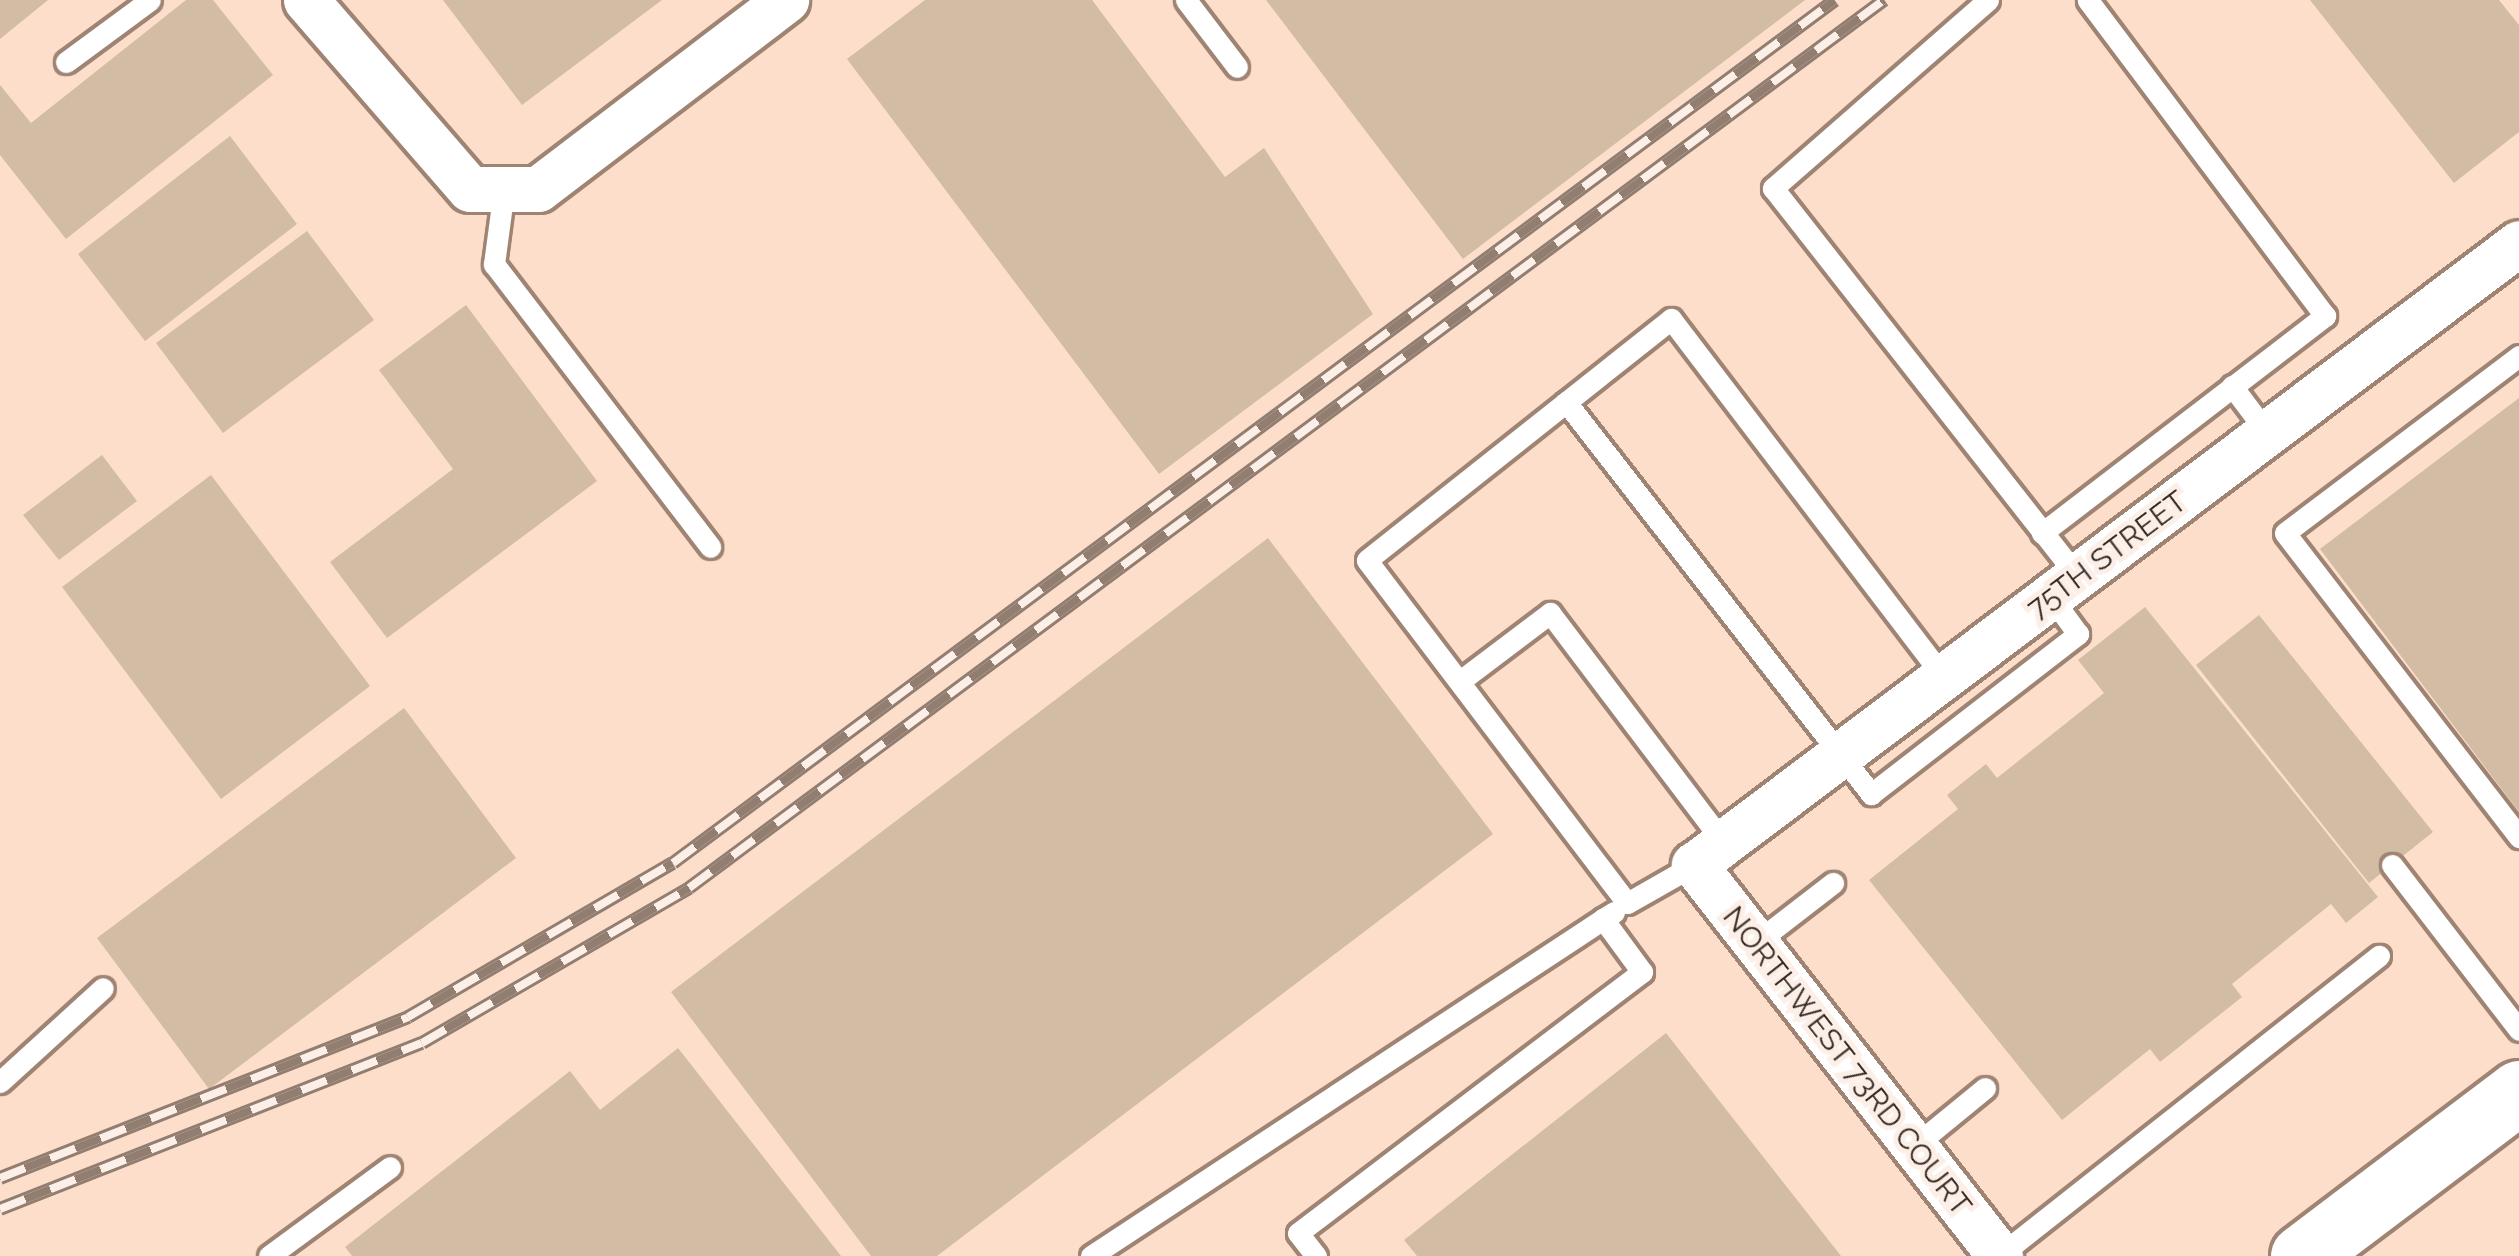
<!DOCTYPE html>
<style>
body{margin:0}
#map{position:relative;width:2519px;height:1256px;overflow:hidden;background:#fcdecb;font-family:Raleway,sans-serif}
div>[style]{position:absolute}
.building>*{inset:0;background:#d3bca4}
.roads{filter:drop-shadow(3px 0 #9f8473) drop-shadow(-3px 0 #9f8473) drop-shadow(0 3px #9f8473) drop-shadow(0 -3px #9f8473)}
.lane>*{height:21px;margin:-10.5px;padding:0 10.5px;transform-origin:10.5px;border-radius:10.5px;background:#fff}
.street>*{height:45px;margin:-22.5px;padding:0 22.5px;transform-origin:22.5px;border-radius:22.5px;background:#fff}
.secondary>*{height:63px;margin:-31.5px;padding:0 31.5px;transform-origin:31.5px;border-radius:31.5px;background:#fff}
.rail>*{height:14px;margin-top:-7px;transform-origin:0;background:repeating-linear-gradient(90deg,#fcefe8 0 27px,#927e71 0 54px);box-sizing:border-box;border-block:3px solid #927e71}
span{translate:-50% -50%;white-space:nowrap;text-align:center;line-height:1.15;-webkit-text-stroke:10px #fcefe8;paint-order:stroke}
.street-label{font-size:30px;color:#362b24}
</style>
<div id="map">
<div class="building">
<i style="clip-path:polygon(0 0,48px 0,0 39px)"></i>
<i style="clip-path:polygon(186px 0,213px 0,273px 75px,66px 239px,0 155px,0 85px,31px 123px)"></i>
<i style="clip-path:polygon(443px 0,662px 0,522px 105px)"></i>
<i style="clip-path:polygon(925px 0,1092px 0,1225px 177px,1264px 148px,1373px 314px,1159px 474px,847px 59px)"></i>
<i style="clip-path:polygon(1266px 0,1805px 0,1463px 259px)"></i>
<i style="clip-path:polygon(2310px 0,2499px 0,2519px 25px,2519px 132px,2454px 183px)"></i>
<i style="clip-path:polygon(230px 136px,297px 224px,145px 341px,78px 254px)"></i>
<i style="clip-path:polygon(307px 231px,374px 320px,223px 433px,156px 343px)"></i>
<i style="clip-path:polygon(466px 305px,597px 481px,387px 638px,330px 562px,453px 469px,379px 370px)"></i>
<i style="clip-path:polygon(2519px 398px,2519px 812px,2320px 549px)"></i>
<i style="clip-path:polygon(102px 455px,137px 501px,59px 560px,23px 515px)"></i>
<i style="clip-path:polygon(211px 475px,370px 686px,221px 799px,62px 587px)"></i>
<i style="clip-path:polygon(1268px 538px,1493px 834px,937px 1256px,871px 1256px,671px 992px)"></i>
<i style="clip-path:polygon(2145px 607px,2378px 897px,2346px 923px,2331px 904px,2232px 984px,2242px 997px,2160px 1062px,2150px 1049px,2062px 1120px,1869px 880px,1958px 809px,1947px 795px,1986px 764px,1997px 778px,2104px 693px,2078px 660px)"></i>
<i style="clip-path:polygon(2259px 615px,2433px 832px,2369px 883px,2196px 665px)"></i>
<i style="clip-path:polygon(404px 708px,516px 858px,209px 1089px,97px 938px)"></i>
<i style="clip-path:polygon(1666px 1033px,1841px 1256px,1417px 1256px,1404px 1240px)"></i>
<i style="clip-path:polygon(678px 1048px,841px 1256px,352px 1256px,345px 1247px,570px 1071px,600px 1110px)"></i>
</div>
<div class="roads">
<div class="lane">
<i style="left:1186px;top:0;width:84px;rotate:52.7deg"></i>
<i style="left:1988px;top:0;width:286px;rotate:138.8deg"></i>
<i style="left:1773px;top:188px;width:494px;rotate:51.9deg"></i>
<i style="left:66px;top:62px;width:104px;rotate:-36.4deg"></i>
<i style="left:504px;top:189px;width:76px;rotate:97.6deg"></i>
<i style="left:494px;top:264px;width:356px;rotate:52.6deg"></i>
<i style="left:2519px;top:356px;width:293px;rotate:142.9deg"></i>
<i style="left:2285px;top:533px;width:384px;rotate:52.4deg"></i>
<i style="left:2232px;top:386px;width:60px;rotate:53.1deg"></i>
<i style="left:1566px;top:402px;width:497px;rotate:52.1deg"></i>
<i style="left:1871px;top:794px;width:262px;rotate:-37.7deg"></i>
<i style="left:2078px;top:634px;width:46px;rotate:-126.1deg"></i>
<i style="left:2042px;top:533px;width:357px;rotate:-37.5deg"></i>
<i style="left:2325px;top:316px;width:395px;rotate:-126.9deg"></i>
<i style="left:1460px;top:681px;width:113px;rotate:-37.1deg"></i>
<i style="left:1550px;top:613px;width:288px;rotate:52.9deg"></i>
<i style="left:1694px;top:865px;width:77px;rotate:150.4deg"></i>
<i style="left:1627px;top:903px;width:430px;rotate:-127.2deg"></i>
<i style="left:1367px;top:560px;width:388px;rotate:-38.4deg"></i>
<i style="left:1671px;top:319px;width:449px;rotate:52.7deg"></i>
<i style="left:2392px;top:865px;width:208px;rotate:52.4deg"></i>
<i style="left:1754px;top:944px;width:100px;rotate:-37.7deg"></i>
<i style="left:0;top:1082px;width:139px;rotate:-42.4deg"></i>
<i style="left:1913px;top:1147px;width:93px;rotate:-39.3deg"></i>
<i style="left:2000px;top:1255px;width:483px;rotate:-38.3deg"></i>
<i style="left:269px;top:1256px;width:150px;rotate:-36.3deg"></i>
<i style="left:1091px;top:1256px;width:613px;rotate:-33.35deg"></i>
<i style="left:1316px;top:1256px;width:29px;rotate:-128deg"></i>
<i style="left:1298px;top:1233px;width:432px;rotate:-37.2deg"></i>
<i style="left:1642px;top:972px;width:66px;rotate:-126.3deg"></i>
<i style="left:1603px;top:919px;width:13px;rotate:-32deg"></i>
</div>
<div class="street">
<i style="left:306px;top:0;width:250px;rotate:49.1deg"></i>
<i style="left:470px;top:189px;width:68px"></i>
<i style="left:538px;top:189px;width:312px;rotate:-37.3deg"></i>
<i style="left:2000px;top:1256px;width:497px;rotate:-128deg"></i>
<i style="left:1694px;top:865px;width:1033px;rotate:-37.01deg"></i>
</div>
<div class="secondary">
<i style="left:2302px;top:1256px;width:272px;rotate:-37.1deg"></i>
</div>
</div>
<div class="rail">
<i style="left:0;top:1178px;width:439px;rotate:-21.5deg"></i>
<i style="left:408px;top:1017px;width:306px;rotate:-30.2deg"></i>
<i style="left:673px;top:863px;width:1447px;rotate:-36.6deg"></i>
<i style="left:0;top:1209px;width:453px;rotate:-21.5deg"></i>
<i style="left:422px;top:1043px;width:309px;rotate:-30.1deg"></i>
<i style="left:689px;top:888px;width:1489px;rotate:-36.62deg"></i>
</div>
<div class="street-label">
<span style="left:2107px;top:555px;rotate:-37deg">75TH STREET</span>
<span style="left:1847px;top:1061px;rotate:52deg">NORTHWEST 73RD COURT</span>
</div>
</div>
